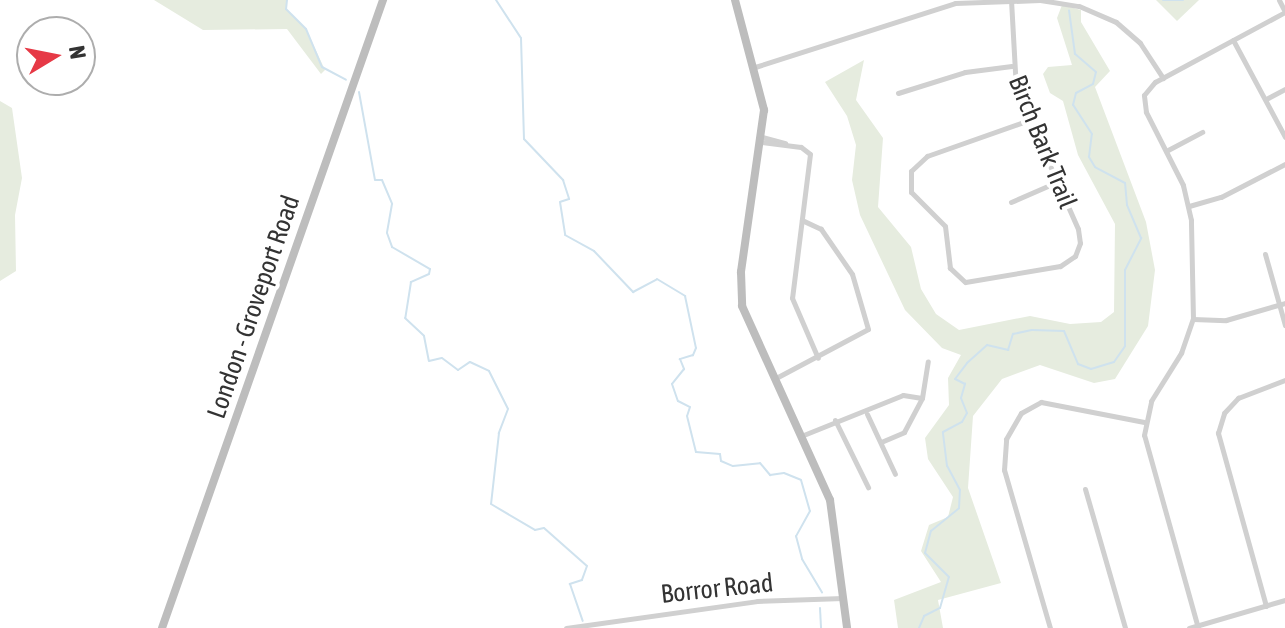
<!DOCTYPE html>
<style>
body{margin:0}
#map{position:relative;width:1285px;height:628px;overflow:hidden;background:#fff;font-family:"Asap Condensed",sans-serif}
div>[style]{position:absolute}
.green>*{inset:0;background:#e6ecdf}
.stream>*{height:2px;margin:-1px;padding:0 1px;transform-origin:1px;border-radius:1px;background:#cfe2ee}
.street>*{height:5px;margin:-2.5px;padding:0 2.5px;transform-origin:2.5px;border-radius:2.5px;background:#d0d0d0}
.secondary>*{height:8px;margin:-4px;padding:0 4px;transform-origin:4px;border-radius:4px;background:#bdbdbd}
span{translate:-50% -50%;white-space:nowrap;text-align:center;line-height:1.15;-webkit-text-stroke:8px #fff;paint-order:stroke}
.street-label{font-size:26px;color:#333}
.north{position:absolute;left:16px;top:16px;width:80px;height:80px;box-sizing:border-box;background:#fff;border:2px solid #adadad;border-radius:50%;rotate:80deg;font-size:22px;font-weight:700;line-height:32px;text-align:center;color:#333}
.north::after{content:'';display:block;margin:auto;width:28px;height:36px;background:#e63946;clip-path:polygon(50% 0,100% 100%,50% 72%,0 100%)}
</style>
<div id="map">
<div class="green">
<i style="clip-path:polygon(154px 0,287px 0,286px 9px,306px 29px,325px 70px,321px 74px,287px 29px,203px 30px)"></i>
<i style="clip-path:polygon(1156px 0,1199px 0,1177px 21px)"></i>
<i style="clip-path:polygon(1062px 5px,1081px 10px,1081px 22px,1110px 71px,1095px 87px,1146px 222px,1155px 270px,1148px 326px,1115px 379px,1094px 383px,1040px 365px,1002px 379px,973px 416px,968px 488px,1001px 583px,938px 600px,943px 628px,898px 628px,894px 600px,941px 582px,921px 551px,929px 525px,948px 517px,953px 497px,928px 459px,925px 438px,949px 405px,948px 378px,961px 355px,942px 348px,905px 310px,860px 215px,852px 180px,856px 145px,847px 116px,825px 82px,864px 60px,856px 100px,883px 138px,878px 207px,911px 247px,921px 289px,936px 314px,959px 330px,1030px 316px,1070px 324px,1101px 322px,1114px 312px,1115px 224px,1078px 155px,1063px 101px,1050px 93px,1043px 74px,1048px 67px,1072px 65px,1057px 18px)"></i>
<i style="clip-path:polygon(0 101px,12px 108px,22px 178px,15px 215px,16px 271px,0 281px)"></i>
</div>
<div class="stream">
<i style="left:287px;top:0;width:9px;rotate:96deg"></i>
<i style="left:286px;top:9px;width:28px;rotate:45deg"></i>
<i style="left:306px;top:29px;width:41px;rotate:67.2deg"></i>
<i style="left:322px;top:67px;width:27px;rotate:28deg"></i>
<i style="left:496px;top:0;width:45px;rotate:56.7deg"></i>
<i style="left:521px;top:38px;width:101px;rotate:88.3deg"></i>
<i style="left:524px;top:139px;width:57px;rotate:46.4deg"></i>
<i style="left:563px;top:180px;width:20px;rotate:72deg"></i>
<i style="left:569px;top:199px;width:9px;rotate:162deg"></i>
<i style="left:560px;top:202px;width:33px;rotate:81deg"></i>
<i style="left:565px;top:235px;width:33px;rotate:29deg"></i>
<i style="left:594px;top:251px;width:57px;rotate:46.4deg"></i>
<i style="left:633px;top:292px;width:27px;rotate:-28deg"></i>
<i style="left:657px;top:279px;width:33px;rotate:31deg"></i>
<i style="left:685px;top:296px;width:53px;rotate:78.1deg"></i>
<i style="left:696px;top:348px;width:8px;rotate:113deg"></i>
<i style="left:693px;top:355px;width:14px;rotate:163deg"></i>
<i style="left:680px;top:359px;width:11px;rotate:68deg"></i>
<i style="left:684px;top:369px;width:19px;rotate:129deg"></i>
<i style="left:672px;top:384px;width:18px;rotate:71deg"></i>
<i style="left:678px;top:401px;width:13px;rotate:27deg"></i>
<i style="left:690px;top:407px;width:9px;rotate:108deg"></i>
<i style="left:687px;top:416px;width:37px;rotate:76deg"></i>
<i style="left:696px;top:452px;width:24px;rotate:5deg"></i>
<i style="left:720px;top:454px;width:7px;rotate:82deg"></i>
<i style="left:721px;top:461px;width:13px;rotate:23deg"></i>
<i style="left:733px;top:466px;width:27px;rotate:-6deg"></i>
<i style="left:760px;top:463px;width:16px;rotate:50deg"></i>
<i style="left:770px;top:475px;width:14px;rotate:-8deg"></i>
<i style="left:784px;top:473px;width:18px;rotate:22deg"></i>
<i style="left:801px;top:480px;width:32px;rotate:74deg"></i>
<i style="left:810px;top:511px;width:29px;rotate:119deg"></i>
<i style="left:796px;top:536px;width:24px;rotate:75deg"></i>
<i style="left:802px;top:559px;width:39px;rotate:59deg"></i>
<i style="left:1163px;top:0;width:20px"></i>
<i style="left:359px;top:92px;width:89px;rotate:79.7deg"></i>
<i style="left:375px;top:180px;width:7px"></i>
<i style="left:382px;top:180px;width:26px;rotate:67deg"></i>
<i style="left:392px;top:204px;width:29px;rotate:100deg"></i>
<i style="left:387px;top:233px;width:15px;rotate:70deg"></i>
<i style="left:392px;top:247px;width:44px;rotate:30.1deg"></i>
<i style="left:430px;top:269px;width:5px;rotate:101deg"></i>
<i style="left:429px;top:274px;width:20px;rotate:156deg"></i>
<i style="left:411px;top:282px;width:36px;rotate:99deg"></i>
<i style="left:405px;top:318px;width:26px;rotate:43deg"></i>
<i style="left:424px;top:336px;width:25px;rotate:79deg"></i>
<i style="left:429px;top:361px;width:13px;rotate:-13deg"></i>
<i style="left:442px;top:358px;width:20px;rotate:37deg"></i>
<i style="left:458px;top:370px;width:14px;rotate:-34deg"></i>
<i style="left:470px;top:362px;width:21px;rotate:25deg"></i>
<i style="left:489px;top:371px;width:42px;rotate:63.4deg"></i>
<i style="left:508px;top:409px;width:26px;rotate:111deg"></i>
<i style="left:499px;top:433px;width:71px;rotate:96.4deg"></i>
<i style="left:491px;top:504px;width:51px;rotate:30.6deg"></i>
<i style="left:535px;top:530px;width:9px;rotate:-13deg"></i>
<i style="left:544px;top:528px;width:57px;rotate:41.5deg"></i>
<i style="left:587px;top:566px;width:15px;rotate:110deg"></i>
<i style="left:582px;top:580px;width:13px;rotate:162deg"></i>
<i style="left:570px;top:584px;width:39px;rotate:71deg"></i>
<i style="left:820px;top:608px;width:20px;rotate:87deg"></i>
<i style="left:919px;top:628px;width:13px;rotate:-67deg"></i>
<i style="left:924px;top:616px;width:18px;rotate:-27deg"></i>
<i style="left:940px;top:608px;width:32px;rotate:-74deg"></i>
<i style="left:949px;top:577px;width:34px;rotate:-135deg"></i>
<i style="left:925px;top:553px;width:23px;rotate:-75deg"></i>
<i style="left:931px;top:531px;width:36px;rotate:-39deg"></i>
<i style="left:959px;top:508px;width:18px;rotate:-87deg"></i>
<i style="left:960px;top:490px;width:27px;rotate:-118deg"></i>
<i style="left:947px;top:466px;width:34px;rotate:-97deg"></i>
<i style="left:943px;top:432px;width:21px;rotate:-28deg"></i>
<i style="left:962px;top:422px;width:10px;rotate:-61deg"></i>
<i style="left:967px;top:413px;width:16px;rotate:-112deg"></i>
<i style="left:961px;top:398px;width:15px;rotate:-74deg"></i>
<i style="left:965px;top:384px;width:11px;rotate:-153deg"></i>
<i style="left:955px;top:379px;width:20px;rotate:-53deg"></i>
<i style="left:967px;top:363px;width:27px;rotate:-42deg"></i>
<i style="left:987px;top:345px;width:22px;rotate:13deg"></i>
<i style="left:1008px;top:350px;width:17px;rotate:-73deg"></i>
<i style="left:1013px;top:334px;width:19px;rotate:-12deg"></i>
<i style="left:1032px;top:330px;width:32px;rotate:2deg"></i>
<i style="left:1064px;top:331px;width:36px;rotate:67deg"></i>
<i style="left:1078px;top:364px;width:14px;rotate:21deg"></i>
<i style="left:1091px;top:369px;width:24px;rotate:-17deg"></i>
<i style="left:1114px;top:362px;width:19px;rotate:-55deg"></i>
<i style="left:1125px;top:346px;width:76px;rotate:-90deg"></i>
<i style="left:1125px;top:270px;width:36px;rotate:-63deg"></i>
<i style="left:1141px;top:238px;width:36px;rotate:-113deg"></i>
<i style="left:1127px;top:205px;width:22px;rotate:-95deg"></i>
<i style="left:1125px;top:183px;width:34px;rotate:-152deg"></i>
<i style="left:1095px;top:167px;width:12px;rotate:-121deg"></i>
<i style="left:1089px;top:157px;width:23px;rotate:-83deg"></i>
<i style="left:1092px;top:134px;width:35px;rotate:-123deg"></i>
<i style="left:1073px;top:105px;width:12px;rotate:-76deg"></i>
<i style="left:1076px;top:93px;width:19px;rotate:-28deg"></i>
<i style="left:1093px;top:84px;width:12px;rotate:-76deg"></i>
<i style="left:1096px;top:72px;width:28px;rotate:-139deg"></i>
<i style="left:1075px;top:54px;width:44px;rotate:-97.8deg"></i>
</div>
<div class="street">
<i style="left:1011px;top:0;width:89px;rotate:86.8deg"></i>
<i style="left:1016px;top:89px;width:153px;rotate:66.1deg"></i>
<i style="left:1078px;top:229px;width:14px;rotate:82deg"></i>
<i style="left:1080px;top:243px;width:14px;rotate:111deg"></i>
<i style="left:1075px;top:256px;width:18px;rotate:146deg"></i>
<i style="left:1060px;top:266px;width:96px;rotate:170.4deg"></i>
<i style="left:965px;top:282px;width:21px;rotate:-137deg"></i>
<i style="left:950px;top:268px;width:42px;rotate:-96.8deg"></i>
<i style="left:945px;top:226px;width:48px;rotate:-135deg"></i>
<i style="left:911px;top:192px;width:21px;rotate:-90deg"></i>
<i style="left:911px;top:171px;width:22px;rotate:-43deg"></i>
<i style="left:927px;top:156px;width:108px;rotate:-19.4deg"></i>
<i style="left:1279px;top:0;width:13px;rotate:63deg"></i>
<i style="left:1233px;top:40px;width:110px;rotate:61.8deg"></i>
<i style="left:755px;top:67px;width:210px;rotate:-17.7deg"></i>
<i style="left:955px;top:3px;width:85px;rotate:-2deg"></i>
<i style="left:1040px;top:0;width:39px;rotate:9deg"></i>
<i style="left:1079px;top:6px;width:40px;rotate:23.4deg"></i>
<i style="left:1116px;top:22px;width:32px;rotate:41deg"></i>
<i style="left:1140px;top:43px;width:42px;rotate:56.7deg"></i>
<i style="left:898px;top:93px;width:70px;rotate:-17.4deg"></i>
<i style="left:965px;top:72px;width:47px;rotate:-7.3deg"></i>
<i style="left:1266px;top:99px;width:21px;rotate:-28deg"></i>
<i style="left:762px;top:137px;width:24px;rotate:15deg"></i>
<i style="left:761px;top:142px;width:40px;rotate:7.1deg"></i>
<i style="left:801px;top:147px;width:11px;rotate:38deg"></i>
<i style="left:810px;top:154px;width:145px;rotate:97.1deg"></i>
<i style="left:792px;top:298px;width:65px;rotate:66.6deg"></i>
<i style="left:1166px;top:151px;width:41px;rotate:-27.8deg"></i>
<i style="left:1011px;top:202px;width:50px;rotate:-23.5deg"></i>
<i style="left:1189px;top:206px;width:33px;rotate:-16deg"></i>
<i style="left:1221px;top:197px;width:72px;rotate:-27.3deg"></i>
<i style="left:1265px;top:254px;width:74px;rotate:74.3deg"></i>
<i style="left:1193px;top:319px;width:33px;rotate:2deg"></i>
<i style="left:1226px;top:320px;width:61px;rotate:-16.1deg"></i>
<i style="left:774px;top:379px;width:106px;rotate:-28deg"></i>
<i style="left:868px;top:329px;width:57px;rotate:-106.2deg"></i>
<i style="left:852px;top:274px;width:55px;rotate:-124.6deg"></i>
<i style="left:821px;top:229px;width:21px;rotate:-155deg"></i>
<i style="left:867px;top:414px;width:66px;rotate:65deg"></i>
<i style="left:835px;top:420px;width:75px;rotate:63.8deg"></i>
<i style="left:801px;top:436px;width:110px;rotate:-21.9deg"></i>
<i style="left:903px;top:395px;width:19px;rotate:9deg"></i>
<i style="left:881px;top:442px;width:25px;rotate:-23deg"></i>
<i style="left:904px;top:432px;width:38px;rotate:-62deg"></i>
<i style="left:922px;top:398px;width:37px;rotate:-81deg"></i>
<i style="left:1085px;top:489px;width:145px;rotate:73.9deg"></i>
<i style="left:1266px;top:606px;width:180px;rotate:-105.5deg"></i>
<i style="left:1218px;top:433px;width:21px;rotate:-73deg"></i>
<i style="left:1224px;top:413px;width:21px;rotate:-47deg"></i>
<i style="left:1238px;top:398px;width:50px;rotate:-21deg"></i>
<i style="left:566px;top:628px;width:193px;rotate:-8deg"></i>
<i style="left:757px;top:601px;width:86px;rotate:-2deg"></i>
<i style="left:1050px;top:628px;width:165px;rotate:-106.2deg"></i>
<i style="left:1004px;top:470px;width:31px;rotate:-86deg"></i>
<i style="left:1006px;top:439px;width:30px;rotate:-60deg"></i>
<i style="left:1021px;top:413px;width:23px;rotate:-29deg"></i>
<i style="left:1041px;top:402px;width:105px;rotate:11deg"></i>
<i style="left:1189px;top:628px;width:100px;rotate:-16.3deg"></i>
<i style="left:1198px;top:628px;width:200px;rotate:-105.6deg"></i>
<i style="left:1144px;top:435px;width:35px;rotate:-78deg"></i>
<i style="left:1151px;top:401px;width:57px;rotate:-58deg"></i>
<i style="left:1181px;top:353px;width:36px;rotate:-71deg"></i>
<i style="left:1193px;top:319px;width:99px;rotate:-91.2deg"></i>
<i style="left:1191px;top:220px;width:36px;rotate:-103deg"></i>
<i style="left:1183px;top:185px;width:82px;rotate:-116.9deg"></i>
<i style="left:1146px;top:112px;width:17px;rotate:-97deg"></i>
<i style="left:1144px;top:95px;width:17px;rotate:-50deg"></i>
<i style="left:1155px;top:82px;width:148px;rotate:-28.3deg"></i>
</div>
<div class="secondary">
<i style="left:735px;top:0;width:114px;rotate:75.2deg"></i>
<i style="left:764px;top:110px;width:164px;rotate:98.1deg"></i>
<i style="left:741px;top:272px;width:34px;rotate:88deg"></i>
<i style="left:742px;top:306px;width:213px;rotate:65.6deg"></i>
<i style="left:830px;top:500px;width:129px;rotate:82.4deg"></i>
<i style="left:162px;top:628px;width:666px;rotate:-70.61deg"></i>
</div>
<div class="street-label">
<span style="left:1042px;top:142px;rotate:68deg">Birch Bark Trail</span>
<span style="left:254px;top:307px;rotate:-71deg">London - Groveport Road</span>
<span style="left:717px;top:589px;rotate:-6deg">Borror Road</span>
</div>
<div class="north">N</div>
</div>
